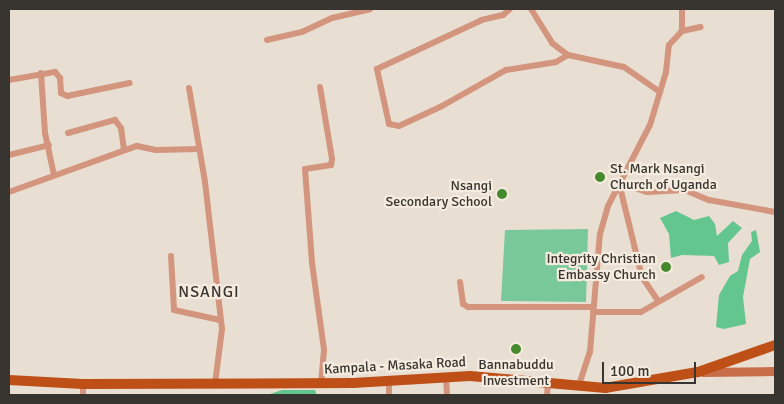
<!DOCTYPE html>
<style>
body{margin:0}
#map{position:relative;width:784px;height:404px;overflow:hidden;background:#e8dfd2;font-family:Signika,sans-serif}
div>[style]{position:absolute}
.green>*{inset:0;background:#79c89a}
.forest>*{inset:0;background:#63c68f}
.street>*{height:6px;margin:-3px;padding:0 3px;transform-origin:3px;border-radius:3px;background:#d3957d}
.secondary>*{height:9px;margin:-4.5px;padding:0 4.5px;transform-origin:4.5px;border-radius:4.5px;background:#c86e49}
.primary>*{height:10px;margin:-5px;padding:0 5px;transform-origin:5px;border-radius:5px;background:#be4f17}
.dots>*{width:14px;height:14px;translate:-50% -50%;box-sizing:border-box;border:2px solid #f5ecdf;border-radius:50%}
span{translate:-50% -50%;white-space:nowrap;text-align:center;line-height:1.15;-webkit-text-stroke:4.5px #f5ecdf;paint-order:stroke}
.poi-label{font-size:14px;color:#38342f}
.left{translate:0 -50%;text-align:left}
.right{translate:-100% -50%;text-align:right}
.street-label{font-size:14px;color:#38342f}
.quarter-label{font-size:16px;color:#38342f;letter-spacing:1px}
.frame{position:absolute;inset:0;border:10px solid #38342f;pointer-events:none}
.scale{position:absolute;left:602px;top:362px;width:94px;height:22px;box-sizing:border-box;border:2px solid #38342f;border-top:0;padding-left:6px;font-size:15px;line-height:18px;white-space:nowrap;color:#38342f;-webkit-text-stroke:4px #f5ecdf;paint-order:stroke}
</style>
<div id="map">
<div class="green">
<i style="clip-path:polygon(588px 229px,586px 302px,501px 301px,505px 230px)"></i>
</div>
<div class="forest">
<i style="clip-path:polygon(676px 211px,694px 220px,709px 216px,715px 224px,717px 236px,733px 221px,742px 228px,728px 243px,729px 262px,719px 265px,714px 256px,682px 255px,671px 258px,669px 234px,660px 218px)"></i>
<i style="clip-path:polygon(756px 230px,760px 252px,750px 259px,743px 297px,746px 324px,724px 329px,716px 327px,719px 295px,730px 276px,738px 271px,742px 255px,752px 241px,751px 232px)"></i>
<i style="clip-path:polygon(282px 390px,315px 390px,317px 395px,267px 395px)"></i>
</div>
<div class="street">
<i style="left:510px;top:9px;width:9px;rotate:139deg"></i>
<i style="left:503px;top:15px;width:22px;rotate:167deg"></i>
<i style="left:482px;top:20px;width:116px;rotate:155deg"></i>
<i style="left:377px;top:69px;width:56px;rotate:77.7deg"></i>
<i style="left:389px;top:124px;width:10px;rotate:11deg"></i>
<i style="left:399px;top:126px;width:47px;rotate:-24.9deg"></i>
<i style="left:442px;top:106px;width:73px;rotate:-29.4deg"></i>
<i style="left:506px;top:70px;width:51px;rotate:-9.1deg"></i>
<i style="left:556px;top:62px;width:14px;rotate:-30deg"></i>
<i style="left:531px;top:9px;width:40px;rotate:58deg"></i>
<i style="left:552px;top:43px;width:20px;rotate:37deg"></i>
<i style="left:568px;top:55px;width:57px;rotate:12.1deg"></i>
<i style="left:624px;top:67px;width:44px;rotate:34.8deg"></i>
<i style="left:682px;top:31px;width:19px;rotate:-12deg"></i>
<i style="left:267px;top:40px;width:36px;rotate:-13deg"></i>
<i style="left:302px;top:32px;width:33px;rotate:-25deg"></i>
<i style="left:332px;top:18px;width:39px;rotate:-13deg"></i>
<i style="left:41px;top:73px;width:60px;rotate:86.2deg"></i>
<i style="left:45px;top:133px;width:43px;rotate:77.9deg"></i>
<i style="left:9px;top:80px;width:47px;rotate:-9.9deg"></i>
<i style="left:55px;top:72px;width:8px;rotate:50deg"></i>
<i style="left:60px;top:78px;width:15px;rotate:86deg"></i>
<i style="left:61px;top:93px;width:7px;rotate:27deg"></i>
<i style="left:67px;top:96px;width:64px;rotate:-11.7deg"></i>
<i style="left:320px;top:87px;width:73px;rotate:80.5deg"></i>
<i style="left:332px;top:159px;width:6px;rotate:99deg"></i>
<i style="left:331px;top:165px;width:26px;rotate:171deg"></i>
<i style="left:305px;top:169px;width:94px;rotate:85.7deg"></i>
<i style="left:312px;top:263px;width:88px;rotate:82.1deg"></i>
<i style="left:324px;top:350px;width:33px;rotate:95deg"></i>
<i style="left:189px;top:88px;width:95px;rotate:80.3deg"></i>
<i style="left:205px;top:182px;width:148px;rotate:83.4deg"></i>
<i style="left:222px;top:329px;width:55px;rotate:97.3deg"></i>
<i style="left:68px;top:133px;width:49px;rotate:-15.5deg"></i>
<i style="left:115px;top:120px;width:10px;rotate:53deg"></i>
<i style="left:121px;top:128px;width:21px;rotate:82deg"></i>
<i style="left:9px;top:155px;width:41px;rotate:-14deg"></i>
<i style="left:619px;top:183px;width:29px;rotate:18deg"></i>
<i style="left:647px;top:192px;width:38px;rotate:-3deg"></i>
<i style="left:685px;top:190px;width:26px;rotate:23deg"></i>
<i style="left:709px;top:200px;width:67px;rotate:10.3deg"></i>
<i style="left:619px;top:183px;width:97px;rotate:76.3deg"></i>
<i style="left:642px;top:277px;width:29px;rotate:56deg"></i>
<i style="left:9px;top:192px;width:136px;rotate:-19.8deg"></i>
<i style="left:137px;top:146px;width:19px;rotate:12deg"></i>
<i style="left:156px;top:150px;width:43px;rotate:-1.3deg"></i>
<i style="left:171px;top:256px;width:54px;rotate:86.8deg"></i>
<i style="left:174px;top:310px;width:47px;rotate:12.3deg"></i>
<i style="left:460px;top:282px;width:22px;rotate:82deg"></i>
<i style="left:463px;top:304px;width:6px;rotate:31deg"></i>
<i style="left:468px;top:307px;width:125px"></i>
<i style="left:593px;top:312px;width:48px"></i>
<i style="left:641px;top:312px;width:70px;rotate:-29.8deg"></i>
<i style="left:446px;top:377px;width:18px;rotate:87deg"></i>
<i style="left:389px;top:382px;width:13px;rotate:90deg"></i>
<i style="left:579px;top:385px;width:35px;rotate:-72deg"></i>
<i style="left:590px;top:352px;width:118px;rotate:-85.2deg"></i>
<i style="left:600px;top:234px;width:29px;rotate:-74deg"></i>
<i style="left:608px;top:206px;width:91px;rotate:-62.6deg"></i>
<i style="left:650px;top:125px;width:55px;rotate:-73.2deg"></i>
<i style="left:666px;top:72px;width:27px;rotate:-84deg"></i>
<i style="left:669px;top:45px;width:19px;rotate:-47deg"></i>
<i style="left:682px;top:31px;width:22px;rotate:-90deg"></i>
<i style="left:83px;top:395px;width:11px;rotate:-90deg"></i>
<i style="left:547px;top:395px;width:12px;rotate:-85deg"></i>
</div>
<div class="secondary">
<i style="left:703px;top:372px;width:72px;rotate:-0.8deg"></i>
</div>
<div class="primary">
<i style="left:9px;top:380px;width:74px;rotate:3.1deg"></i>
<i style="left:83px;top:384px;width:270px;rotate:-0.2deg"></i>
<i style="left:353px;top:383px;width:117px;rotate:-3.4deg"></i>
<i style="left:470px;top:376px;width:136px;rotate:5.1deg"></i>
<i style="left:605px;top:388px;width:94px;rotate:-9.8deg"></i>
<i style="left:698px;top:372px;width:82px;rotate:-19.3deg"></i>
</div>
<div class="dots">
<i style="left:600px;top:177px;background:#468a2e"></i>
<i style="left:502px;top:194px;background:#468a2e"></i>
<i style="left:666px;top:267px;background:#468a2e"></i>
<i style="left:516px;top:349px;background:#468a2e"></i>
</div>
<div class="poi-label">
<span class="left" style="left:610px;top:177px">St. Mark Nsangi<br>Church of Uganda</span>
<span class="right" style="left:492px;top:194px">Nsangi<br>Secondary School</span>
<span class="right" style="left:656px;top:267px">Integrity Christian<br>Embassy Church</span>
<span style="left:516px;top:373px">Bannabuddu<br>Investment</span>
</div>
<div class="street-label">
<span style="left:395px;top:366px;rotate:-3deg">Kampala - Masaka Road</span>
</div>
<div class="quarter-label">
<span style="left:209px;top:292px">NSANGI</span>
</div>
<div class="frame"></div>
<div class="scale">100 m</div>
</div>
